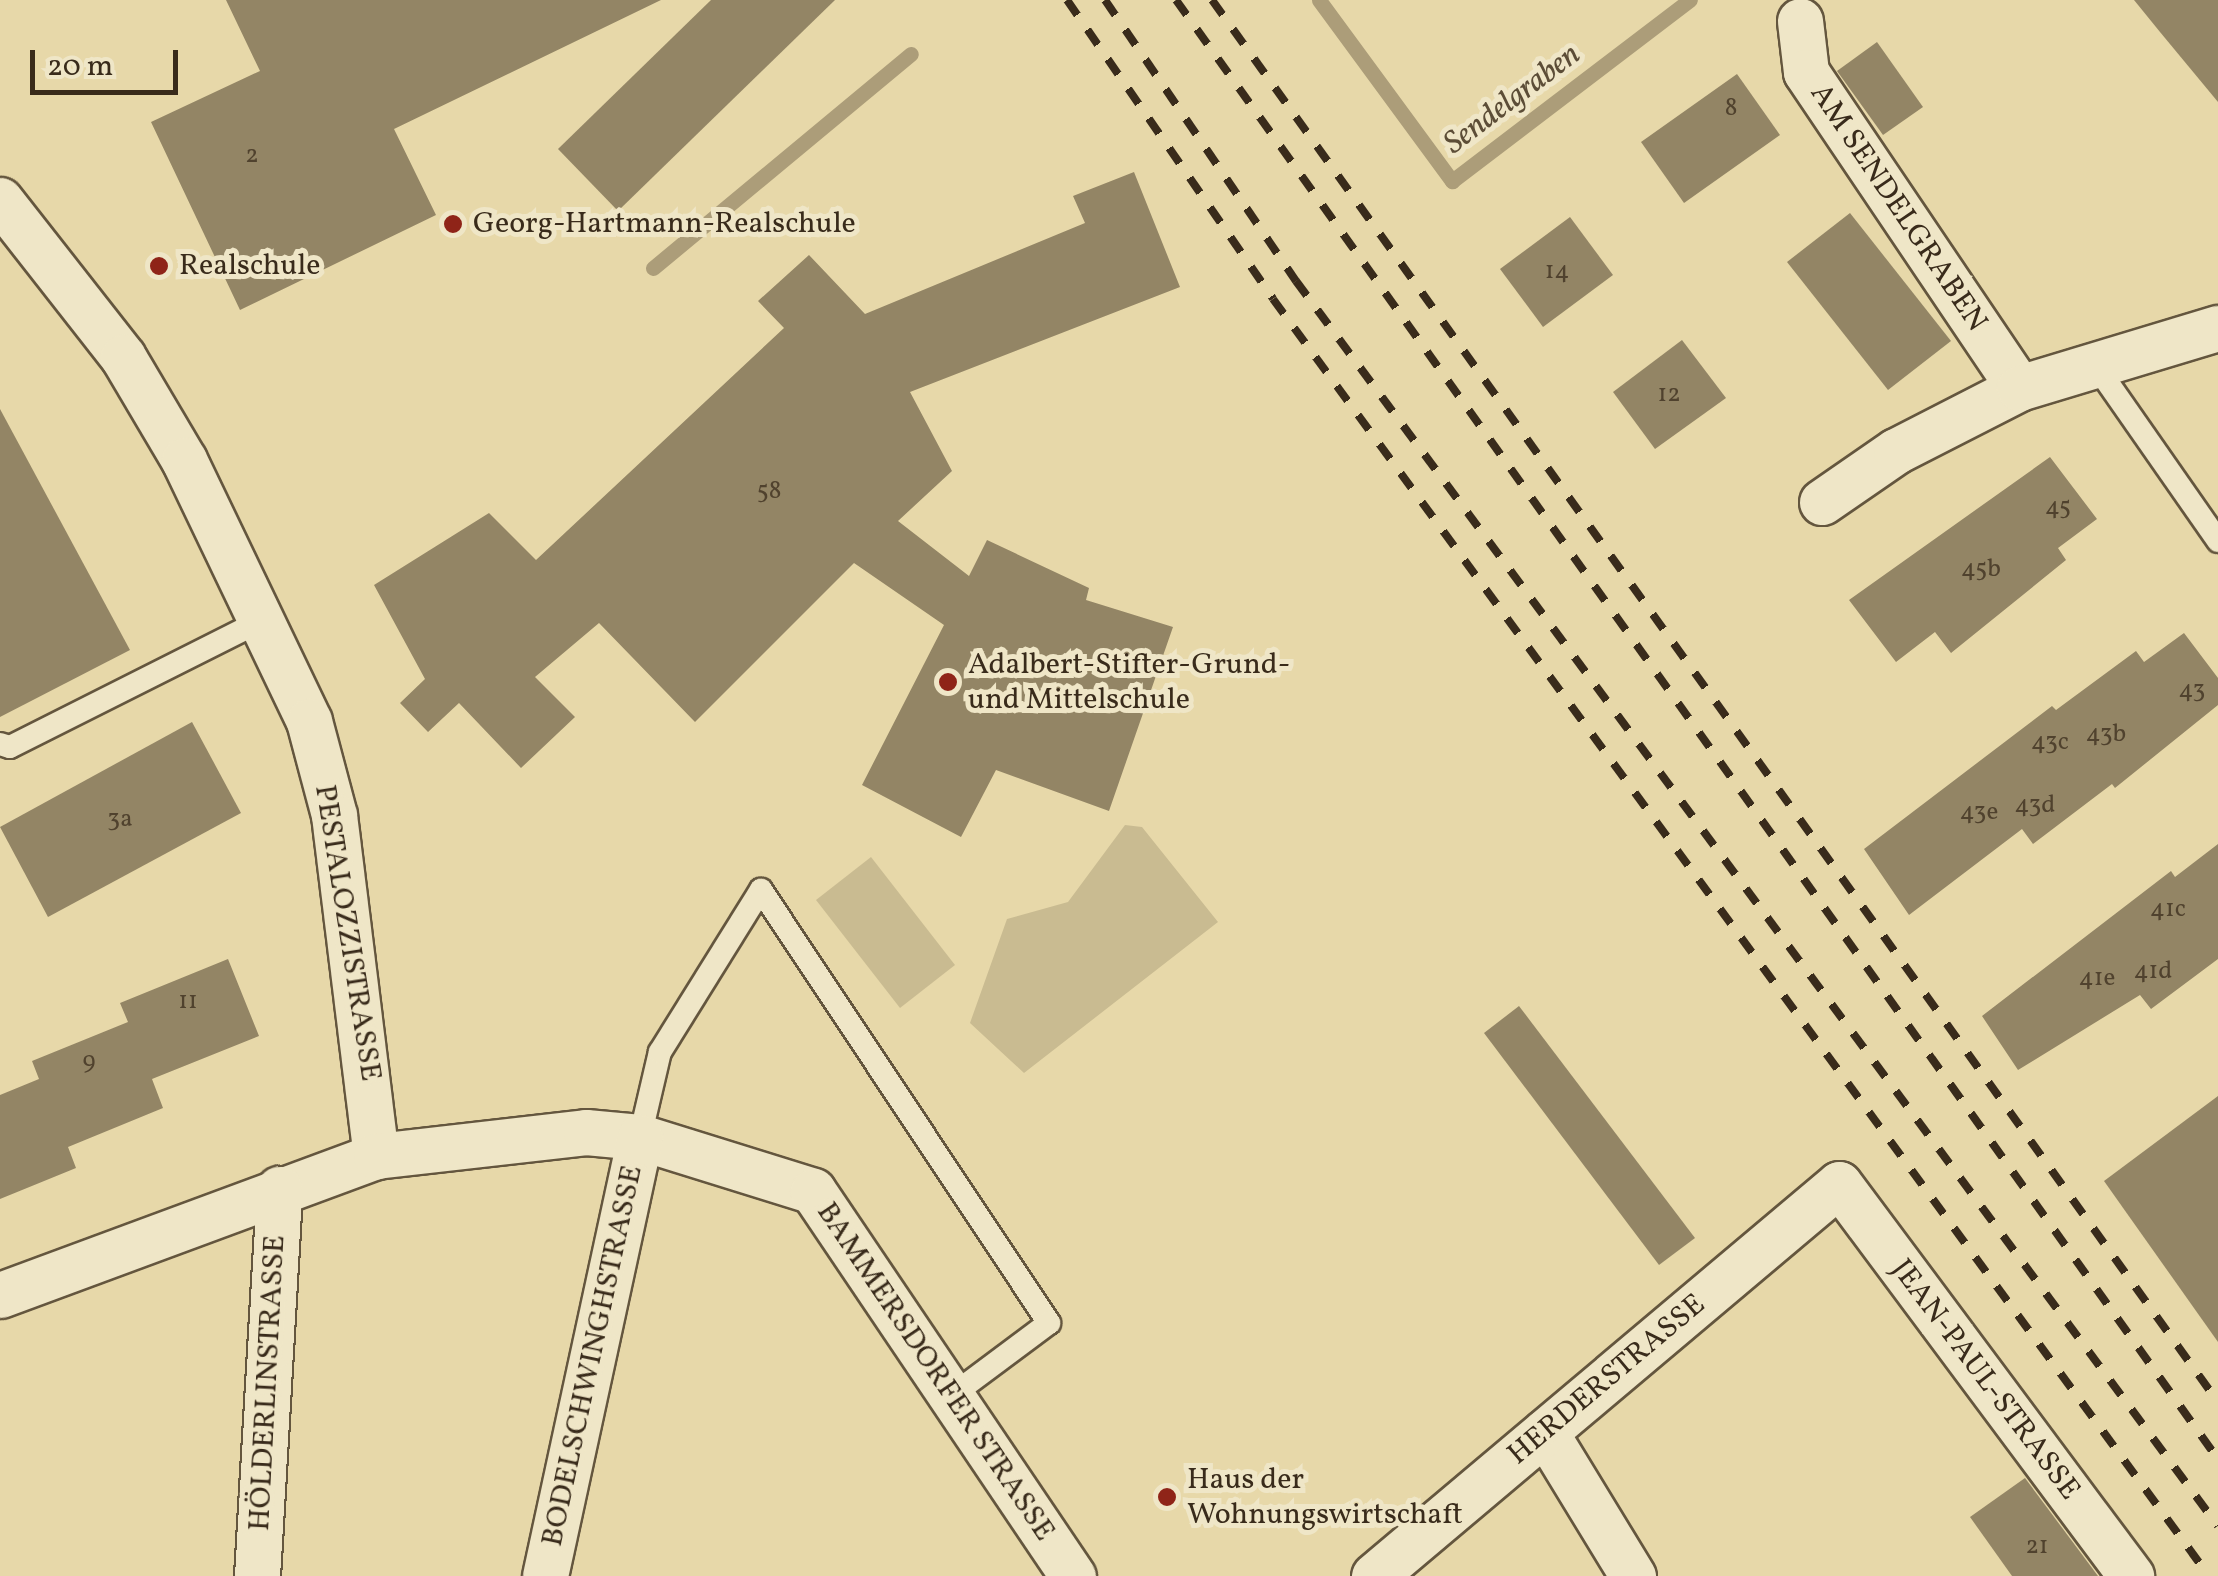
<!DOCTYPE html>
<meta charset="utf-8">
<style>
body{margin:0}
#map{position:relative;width:2218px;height:1576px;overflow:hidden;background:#e7d8a9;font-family:Vollkorn,serif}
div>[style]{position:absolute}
.green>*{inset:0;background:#c9bb91}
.stream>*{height:15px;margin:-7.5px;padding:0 7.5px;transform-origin:7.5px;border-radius:7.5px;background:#ac9d79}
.building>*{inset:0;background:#938565}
.roads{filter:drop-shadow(2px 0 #64563e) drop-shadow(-2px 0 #64563e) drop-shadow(0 2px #64563e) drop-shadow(0 -2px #64563e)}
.lane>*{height:22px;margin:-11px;padding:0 11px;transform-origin:11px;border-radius:11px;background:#efe6c7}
.street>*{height:45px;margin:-22.5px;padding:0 22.5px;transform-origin:22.5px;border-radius:22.5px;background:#efe6c7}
.rail>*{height:8px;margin-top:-4px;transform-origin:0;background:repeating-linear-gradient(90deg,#392b1b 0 18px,transparent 0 36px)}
.dots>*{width:28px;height:28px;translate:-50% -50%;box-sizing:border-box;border:5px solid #efe6c7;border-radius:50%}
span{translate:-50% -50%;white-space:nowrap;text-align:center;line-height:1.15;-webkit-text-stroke:10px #efe6c7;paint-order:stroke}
.number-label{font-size:25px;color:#50422e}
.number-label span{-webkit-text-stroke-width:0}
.street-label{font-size:30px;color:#392b1b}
.poi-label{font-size:30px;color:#392b1b}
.left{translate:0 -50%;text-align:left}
.water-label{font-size:32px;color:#5c4d37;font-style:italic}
.scale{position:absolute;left:30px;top:50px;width:148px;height:45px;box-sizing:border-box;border:5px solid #392b1b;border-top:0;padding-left:12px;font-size:30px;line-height:35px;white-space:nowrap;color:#392b1b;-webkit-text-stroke:8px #efe6c7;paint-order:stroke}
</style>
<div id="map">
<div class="green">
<i style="clip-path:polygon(1125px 825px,1142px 827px,1218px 922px,1024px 1073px,970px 1023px,1007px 919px,1068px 902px)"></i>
<i style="clip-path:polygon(871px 857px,955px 965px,900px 1008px,816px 900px)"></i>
</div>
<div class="stream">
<i style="left:1319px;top:0;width:225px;rotate:53.7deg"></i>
<i style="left:1452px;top:181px;width:299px;rotate:-37.3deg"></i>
<i style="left:653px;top:268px;width:335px;rotate:-39.7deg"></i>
</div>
<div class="building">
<i style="clip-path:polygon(226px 0,661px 0,394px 129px,436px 215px,240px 310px,151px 122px,260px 71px)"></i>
<i style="clip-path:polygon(711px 0,835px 0,618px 211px,558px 149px)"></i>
<i style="clip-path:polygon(2134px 0,2218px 0,2218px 102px,2160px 32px)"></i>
<i style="clip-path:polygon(1877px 42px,1923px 107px,1883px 135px,1837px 71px)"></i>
<i style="clip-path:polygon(1737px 74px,1780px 135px,1684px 203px,1641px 142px)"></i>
<i style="clip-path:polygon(1134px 172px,1180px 287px,910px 392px,952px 471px,898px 521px,969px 576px,987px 540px,1089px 588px,1086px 600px,1173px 627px,1109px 811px,996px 770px,961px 837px,862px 785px,944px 625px,854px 563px,695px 722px,599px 623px,535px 677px,575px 717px,521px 768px,459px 703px,428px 732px,400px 703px,425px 679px,374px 585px,489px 513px,536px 560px,784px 328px,758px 301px,809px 255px,865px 314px,1085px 223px,1073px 196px)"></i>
<i style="clip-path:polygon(1850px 213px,1951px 341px,1888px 390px,1787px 262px)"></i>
<i style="clip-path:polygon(1570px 217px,1613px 275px,1543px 327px,1500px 269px)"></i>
<i style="clip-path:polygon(1682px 340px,1726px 398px,1655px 449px,1613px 392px)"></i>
<i style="clip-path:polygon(0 409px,130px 650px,0 717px)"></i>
<i style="clip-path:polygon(2050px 457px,2097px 519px,2058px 548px,2066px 560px,1951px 653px,1935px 632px,1896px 662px,1849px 600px)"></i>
<i style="clip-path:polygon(2184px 633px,2218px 678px,2218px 705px,2115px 788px,2112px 784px,2033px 844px,2022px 829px,1909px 915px,1864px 849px,2052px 706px,2056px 710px,2136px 651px,2144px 662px)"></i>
<i style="clip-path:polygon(192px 722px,241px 813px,48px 917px,0 827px)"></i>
<i style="clip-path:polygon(2218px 844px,2218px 959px,2151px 1009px,2140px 995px,2018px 1070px,1982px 1016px,2171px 871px,2175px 877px)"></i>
<i style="clip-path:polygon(228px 959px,259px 1036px,152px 1079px,163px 1108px,68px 1147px,76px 1168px,0 1199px,0 1095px,39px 1079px,32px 1061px,128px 1022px,120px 1003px)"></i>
<i style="clip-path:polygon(1519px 1006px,1695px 1238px,1659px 1265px,1484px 1033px)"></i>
<i style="clip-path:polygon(2218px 1096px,2218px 1342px,2104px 1181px)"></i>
<i style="clip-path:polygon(2025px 1478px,2098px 1576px,2012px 1576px,1970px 1517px)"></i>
</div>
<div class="roads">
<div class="lane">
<i style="left:2094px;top:363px;width:217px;rotate:55.1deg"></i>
<i style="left:0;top:744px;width:10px;rotate:17deg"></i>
<i style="left:10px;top:747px;width:284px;rotate:-26.7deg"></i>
<i style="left:640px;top:1137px;width:87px;rotate:-76.8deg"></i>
<i style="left:660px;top:1052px;width:191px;rotate:-58.1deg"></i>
<i style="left:761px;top:890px;width:520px;rotate:56.37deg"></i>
<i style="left:1049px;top:1323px;width:122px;rotate:143.3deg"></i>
</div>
<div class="street">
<i style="left:1800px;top:21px;width:51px;rotate:83.3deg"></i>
<i style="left:1806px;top:72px;width:381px;rotate:56deg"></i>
<i style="left:0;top:200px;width:199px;rotate:51.9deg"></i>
<i style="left:123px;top:357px;width:120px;rotate:59.4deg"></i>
<i style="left:184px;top:460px;width:289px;rotate:64.4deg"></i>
<i style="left:309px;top:721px;width:97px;rotate:75.1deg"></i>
<i style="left:334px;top:815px;width:344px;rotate:83deg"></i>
<i style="left:1822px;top:502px;width:90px;rotate:-34.6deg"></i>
<i style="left:1896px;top:451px;width:138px;rotate:-27.1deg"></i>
<i style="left:2019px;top:388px;width:208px;rotate:-16.8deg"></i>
<i style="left:0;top:1295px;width:401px;rotate:-20.3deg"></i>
<i style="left:376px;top:1156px;width:211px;rotate:-6.5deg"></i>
<i style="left:586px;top:1132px;width:54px;rotate:5.3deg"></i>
<i style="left:640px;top:1137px;width:181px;rotate:17.3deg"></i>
<i style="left:813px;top:1191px;width:465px;rotate:56deg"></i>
<i style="left:1545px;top:1432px;width:169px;rotate:58.6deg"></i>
<i style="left:257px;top:1576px;width:388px;rotate:-86.7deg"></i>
<i style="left:545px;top:1576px;width:449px;rotate:-77.8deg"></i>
<i style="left:1374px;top:1576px;width:608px;rotate:-40.13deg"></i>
<i style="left:1839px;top:1184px;width:489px;rotate:53.3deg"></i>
</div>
</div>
<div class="rail">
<i style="left:1067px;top:0;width:363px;rotate:55.4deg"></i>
<i style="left:1273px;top:299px;width:1583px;rotate:53.76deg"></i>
<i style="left:1105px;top:0;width:340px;rotate:55.8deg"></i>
<i style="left:1296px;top:281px;width:1549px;rotate:53.48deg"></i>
<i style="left:1176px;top:0;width:1793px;rotate:54.47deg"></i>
<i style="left:1212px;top:0;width:1726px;rotate:54.34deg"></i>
</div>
<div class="dots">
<i style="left:453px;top:224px;background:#8f2418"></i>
<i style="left:159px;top:266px;background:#8f2418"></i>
<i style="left:948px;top:682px;background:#8f2418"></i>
<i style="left:1167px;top:1497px;background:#8f2418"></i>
</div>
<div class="number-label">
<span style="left:1731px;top:109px">8</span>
<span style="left:252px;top:156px">2</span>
<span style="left:1557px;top:272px">14</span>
<span style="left:1669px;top:395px">12</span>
<span style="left:769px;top:492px">58</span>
<span style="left:2058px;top:508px">45</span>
<span style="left:1981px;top:570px">45b</span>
<span style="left:2192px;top:691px">43</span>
<span style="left:2106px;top:735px">43b</span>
<span style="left:2050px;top:743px">43c</span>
<span style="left:2035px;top:806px">43d</span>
<span style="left:1979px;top:813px">43e</span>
<span style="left:120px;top:820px">3a</span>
<span style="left:2168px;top:910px">41c</span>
<span style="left:2153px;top:972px">41d</span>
<span style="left:2097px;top:979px">41e</span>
<span style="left:188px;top:1002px">11</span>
<span style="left:89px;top:1062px">9</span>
<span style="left:2037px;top:1547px">21</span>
</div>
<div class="street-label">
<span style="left:1898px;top:208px;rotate:56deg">AM SENDELGRABEN</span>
<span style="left:347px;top:933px;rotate:81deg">PESTALOZZISTRASSE</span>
<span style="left:593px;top:1356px;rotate:-78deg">BODELSCHWINGHSTRASSE</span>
<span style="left:935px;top:1372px;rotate:56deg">BAMMERSDORFER STRASSE</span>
<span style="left:1607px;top:1380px;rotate:-40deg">HERDERSTRASSE</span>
<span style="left:1985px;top:1380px;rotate:53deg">JEAN-PAUL-STRASSE</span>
<span style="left:268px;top:1383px;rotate:-87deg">HÖLDERLINSTRASSE</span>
</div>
<div class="poi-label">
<span class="left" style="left:473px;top:224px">Georg-Hartmann-Realschule</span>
<span class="left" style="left:179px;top:266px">Realschule</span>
<span class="left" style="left:968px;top:682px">Adalbert-Stifter-Grund-<br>und Mittelschule</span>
<span class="left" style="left:1187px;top:1497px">Haus der<br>Wohnungswirtschaft</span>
</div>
<div class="water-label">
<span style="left:1513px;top:100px;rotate:-37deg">Sendelgraben</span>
</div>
<div class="scale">20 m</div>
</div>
